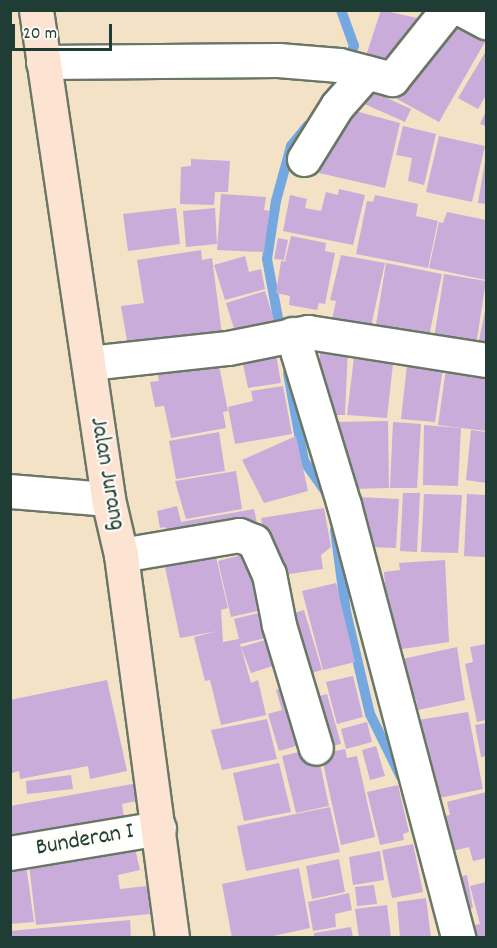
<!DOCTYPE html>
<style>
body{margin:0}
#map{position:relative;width:497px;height:948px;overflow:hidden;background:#f3e2c6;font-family:Dekko,sans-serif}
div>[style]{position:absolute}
.stream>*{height:10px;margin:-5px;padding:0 5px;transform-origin:5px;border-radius:5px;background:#75a8e1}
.building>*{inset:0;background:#c9acda}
.roads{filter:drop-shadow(2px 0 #697767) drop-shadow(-2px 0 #697767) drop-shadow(0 2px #697767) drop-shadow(0 -2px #697767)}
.street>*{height:33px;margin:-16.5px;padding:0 16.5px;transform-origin:16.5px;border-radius:16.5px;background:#fff}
.secondary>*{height:33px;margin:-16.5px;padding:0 16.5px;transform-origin:16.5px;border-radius:16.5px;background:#fde3d1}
span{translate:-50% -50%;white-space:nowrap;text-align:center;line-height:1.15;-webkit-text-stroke:4.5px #fdfcf7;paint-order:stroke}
.street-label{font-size:24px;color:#1f3d34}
.frame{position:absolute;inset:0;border:12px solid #1f3d34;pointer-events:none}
.scale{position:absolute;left:12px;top:24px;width:100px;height:27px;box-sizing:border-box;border:3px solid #1f3d34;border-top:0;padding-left:8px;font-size:18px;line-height:21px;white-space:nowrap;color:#1f3d34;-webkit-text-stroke:4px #fdfcf7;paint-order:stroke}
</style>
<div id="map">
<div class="stream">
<i style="left:341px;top:10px;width:38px;rotate:70deg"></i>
<i style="left:354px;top:46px;width:10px;rotate:114deg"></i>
<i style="left:280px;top:329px;width:71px;rotate:-100.5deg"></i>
<i style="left:267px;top:259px;width:59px;rotate:-81.2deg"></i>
<i style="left:276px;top:201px;width:57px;rotate:-74.7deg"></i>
<i style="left:291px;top:146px;width:26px;rotate:-51deg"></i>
<i style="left:288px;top:373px;width:89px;rotate:79.7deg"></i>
<i style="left:304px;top:461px;width:42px;rotate:54.8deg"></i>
<i style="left:335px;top:530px;width:83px;rotate:82.4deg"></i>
<i style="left:346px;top:612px;width:105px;rotate:76.8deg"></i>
<i style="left:370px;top:714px;width:70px;rotate:63.8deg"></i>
</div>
<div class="building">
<i style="clip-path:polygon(381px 10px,426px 20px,398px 66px,363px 65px)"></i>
<i style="clip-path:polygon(455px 10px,486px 30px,486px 40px,439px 122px,397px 99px,431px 38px)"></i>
<i style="clip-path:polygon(486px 51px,486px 95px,478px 109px,458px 98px)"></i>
<i style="clip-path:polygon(369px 90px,411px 109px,405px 122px,362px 103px)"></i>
<i style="clip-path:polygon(344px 108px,400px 123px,385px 188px,319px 173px,336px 117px)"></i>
<i style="clip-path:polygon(486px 111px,486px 132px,486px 126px,480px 124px)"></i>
<i style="clip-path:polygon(403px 126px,436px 134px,424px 185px,408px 181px,412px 158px,396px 155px)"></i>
<i style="clip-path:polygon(439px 136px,485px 146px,472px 202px,426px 192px)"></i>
<i style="clip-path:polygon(191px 159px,230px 161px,228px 192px,215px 192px,214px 205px,180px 204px,181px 167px,191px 166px)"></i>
<i style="clip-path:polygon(485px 161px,486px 161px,486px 204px,478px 203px)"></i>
<i style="clip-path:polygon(339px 189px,365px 195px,353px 245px,283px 231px,290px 195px,307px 199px,305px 208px,321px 211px,326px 192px,338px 195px)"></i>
<i style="clip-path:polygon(221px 194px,266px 197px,264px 210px,269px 211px,264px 252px,217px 250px)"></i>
<i style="clip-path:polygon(375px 195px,418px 204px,416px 216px,438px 221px,428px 268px,356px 254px,367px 201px,373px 202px)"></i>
<i style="clip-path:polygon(176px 208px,180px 244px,128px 251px,123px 214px)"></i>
<i style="clip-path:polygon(215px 208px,217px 244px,186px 247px,183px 211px)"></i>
<i style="clip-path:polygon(447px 212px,486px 220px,486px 280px,429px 268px,439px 222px,443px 223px)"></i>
<i style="clip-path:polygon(291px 236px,326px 243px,325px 251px,335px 253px,325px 304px,319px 303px,317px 310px,289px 305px,290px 296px,276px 293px,281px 261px,290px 262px,285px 261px)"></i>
<i style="clip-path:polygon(278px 238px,288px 240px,284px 260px,274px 259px)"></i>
<i style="clip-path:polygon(201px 250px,202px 260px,212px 258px,223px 342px,130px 358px,121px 306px,144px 303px,137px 260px)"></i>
<i style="clip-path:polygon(341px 255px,385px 263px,371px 326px,332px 319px,336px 301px,330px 300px)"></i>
<i style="clip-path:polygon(245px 256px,249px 272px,261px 269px,265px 289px,225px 300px,214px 265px)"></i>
<i style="clip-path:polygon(386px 263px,442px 274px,428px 341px,375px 331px)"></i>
<i style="clip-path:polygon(444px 274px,486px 281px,476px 345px,434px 339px)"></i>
<i style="clip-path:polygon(265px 291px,276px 327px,237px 338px,226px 303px)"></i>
<i style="clip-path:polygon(486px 306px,486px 347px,478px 345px)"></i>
<i style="clip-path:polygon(320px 346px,348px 347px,345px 415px,319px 415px)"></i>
<i style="clip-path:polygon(275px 348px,281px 383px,248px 388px,241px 354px)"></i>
<i style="clip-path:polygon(355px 349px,394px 354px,387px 418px,347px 415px)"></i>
<i style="clip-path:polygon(217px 356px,228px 411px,223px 412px,226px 428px,171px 438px,164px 406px,155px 407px,150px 382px,159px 381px,156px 366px)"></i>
<i style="clip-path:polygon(408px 356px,444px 361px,435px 422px,401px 419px)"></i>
<i style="clip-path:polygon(447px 362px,481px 367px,480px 376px,486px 377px,486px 431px,438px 425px)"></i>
<i style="clip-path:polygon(283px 386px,292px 434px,235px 444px,228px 407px,253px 401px,251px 391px)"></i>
<i style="clip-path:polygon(388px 421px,389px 488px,354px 489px,354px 473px,336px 473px,334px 422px)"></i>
<i style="clip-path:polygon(393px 422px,421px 424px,417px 488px,390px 488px)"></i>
<i style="clip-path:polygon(424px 425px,461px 428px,458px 486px,423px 485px)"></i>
<i style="clip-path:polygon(471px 430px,486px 432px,486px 483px,466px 480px)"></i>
<i style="clip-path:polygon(219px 432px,225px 471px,176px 479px,169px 441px)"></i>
<i style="clip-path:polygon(296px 436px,308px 491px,264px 503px,242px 460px)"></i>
<i style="clip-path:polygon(236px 471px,242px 509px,186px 519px,175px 481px)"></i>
<i style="clip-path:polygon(403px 493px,420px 493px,417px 552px,400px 551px)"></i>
<i style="clip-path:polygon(424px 494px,462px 495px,458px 553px,421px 552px)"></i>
<i style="clip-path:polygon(467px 494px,486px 495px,486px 557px,464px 556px)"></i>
<i style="clip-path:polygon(357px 497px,399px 499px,396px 548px,370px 547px,370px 539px,356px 538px)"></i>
<i style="clip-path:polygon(177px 506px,181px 522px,254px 509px,257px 523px,181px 536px,168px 542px,165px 527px,160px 528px,157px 511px)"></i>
<i style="clip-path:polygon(324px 508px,331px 547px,321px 555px,323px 569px,282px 575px,269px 563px,261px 518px)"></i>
<i style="clip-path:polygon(213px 544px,228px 608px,221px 610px,223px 642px,239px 639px,234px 619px,272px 610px,278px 635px,240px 644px,251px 683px,258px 680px,266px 715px,221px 725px,210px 680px,205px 681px,194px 637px,218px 631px,180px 638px,162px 553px)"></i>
<i style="clip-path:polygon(246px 554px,274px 607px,231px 617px,218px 561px)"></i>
<i style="clip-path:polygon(445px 560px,449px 642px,382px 652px,379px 584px,385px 583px,384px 572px,400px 570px,399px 563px)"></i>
<i style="clip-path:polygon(336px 583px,355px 662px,323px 670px,302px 591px)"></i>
<i style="clip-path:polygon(304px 610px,322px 670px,298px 677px,281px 617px)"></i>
<i style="clip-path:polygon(265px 640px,273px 666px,251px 673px,241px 647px)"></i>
<i style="clip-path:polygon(486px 644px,486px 720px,477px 722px,465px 664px,473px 662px,470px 647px)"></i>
<i style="clip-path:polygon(457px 647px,465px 700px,418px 710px,416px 699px,398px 702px,389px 662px)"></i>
<i style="clip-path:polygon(353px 676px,363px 717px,337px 724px,326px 682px)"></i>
<i style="clip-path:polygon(107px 680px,127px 771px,90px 779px,88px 766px,20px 779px,19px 771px,12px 773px,10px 700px)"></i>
<i style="clip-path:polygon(296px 684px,313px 741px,279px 751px,268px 714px,282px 710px,276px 690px)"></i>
<i style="clip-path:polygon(327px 694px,341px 744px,318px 749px,304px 700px)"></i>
<i style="clip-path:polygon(468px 712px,483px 789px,434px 799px,418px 720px)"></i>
<i style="clip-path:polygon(267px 719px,277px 759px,222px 770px,211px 730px)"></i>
<i style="clip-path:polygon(367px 722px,372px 742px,346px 749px,341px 729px)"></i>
<i style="clip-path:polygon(486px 723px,486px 756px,481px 757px,475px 725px)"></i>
<i style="clip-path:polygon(376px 746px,385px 776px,370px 780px,362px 750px)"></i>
<i style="clip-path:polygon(345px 749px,347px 758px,357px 756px,375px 837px,341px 845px,321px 754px)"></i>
<i style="clip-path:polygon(307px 750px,318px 755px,329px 806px,296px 813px,282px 756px)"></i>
<i style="clip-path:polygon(279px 763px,291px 812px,244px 821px,233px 773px)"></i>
<i style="clip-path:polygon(71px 775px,73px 789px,27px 794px,26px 781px)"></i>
<i style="clip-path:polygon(138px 783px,141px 800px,122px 804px,125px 825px,10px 850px,10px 806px)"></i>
<i style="clip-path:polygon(398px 785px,409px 832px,403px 834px,404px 840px,380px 845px,367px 792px)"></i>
<i style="clip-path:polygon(486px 792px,486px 858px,473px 861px,469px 847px,448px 852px,440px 817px,450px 815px,447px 802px)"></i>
<i style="clip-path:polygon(330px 807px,340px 852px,246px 871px,237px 826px)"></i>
<i style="clip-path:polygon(133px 840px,140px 870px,118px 875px,120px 889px,147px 886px,150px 914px,36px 925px,29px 864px)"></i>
<i style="clip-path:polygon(413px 844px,423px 892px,392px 898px,382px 850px)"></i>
<i style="clip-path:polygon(380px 851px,384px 880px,353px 885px,349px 857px)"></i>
<i style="clip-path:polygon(339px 859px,345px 892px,312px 899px,306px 866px)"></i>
<i style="clip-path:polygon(26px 865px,34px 922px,10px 924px,10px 868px)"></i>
<i style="clip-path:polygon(299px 868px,310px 928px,264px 938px,232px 938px,222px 884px)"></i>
<i style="clip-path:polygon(467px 875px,473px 908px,452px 911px,446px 880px)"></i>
<i style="clip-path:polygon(486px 882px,486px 938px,462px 938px,459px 928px,480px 924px,470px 886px)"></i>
<i style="clip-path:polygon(374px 885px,377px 904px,357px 906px,355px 887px)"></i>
<i style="clip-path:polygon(349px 893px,352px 910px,335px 914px,336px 927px,313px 931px,308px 902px)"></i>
<i style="clip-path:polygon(426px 898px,431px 938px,400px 938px,397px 902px)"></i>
<i style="clip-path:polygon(387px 905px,391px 938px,359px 938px,355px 909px)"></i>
<i style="clip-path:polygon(130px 920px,131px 938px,10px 938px,10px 931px)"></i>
<i style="clip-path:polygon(351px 927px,353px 938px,314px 938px,314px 933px)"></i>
</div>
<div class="roads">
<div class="street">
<i style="left:463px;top:10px;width:26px;rotate:28deg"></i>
<i style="left:43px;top:62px;width:235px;rotate:-0.5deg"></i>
<i style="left:278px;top:60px;width:61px;rotate:4.7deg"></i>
<i style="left:339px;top:65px;width:55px;rotate:14.8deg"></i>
<i style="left:392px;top:79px;width:88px;rotate:-51.4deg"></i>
<i style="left:304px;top:159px;width:62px;rotate:-58.1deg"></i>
<i style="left:337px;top:106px;width:45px;rotate:-48.6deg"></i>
<i style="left:292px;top:334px;width:179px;rotate:73.1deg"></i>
<i style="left:344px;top:505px;width:448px;rotate:75.2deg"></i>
<i style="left:89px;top:363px;width:140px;rotate:-6.2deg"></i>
<i style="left:228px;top:348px;width:82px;rotate:-11.3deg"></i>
<i style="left:308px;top:332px;width:180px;rotate:8.9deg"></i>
<i style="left:10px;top:491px;width:98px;rotate:4.7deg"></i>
<i style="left:121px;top:555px;width:120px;rotate:-9.6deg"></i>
<i style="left:239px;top:535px;width:16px;rotate:22deg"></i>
<i style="left:254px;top:541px;width:36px;rotate:66deg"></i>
<i style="left:269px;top:574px;width:52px;rotate:78.9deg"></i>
<i style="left:279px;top:625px;width:128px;rotate:73.3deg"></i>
<i style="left:10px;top:853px;width:151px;rotate:-9.5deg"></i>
</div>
<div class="secondary">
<i style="left:36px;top:10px;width:494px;rotate:81.6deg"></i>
<i style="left:108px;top:499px;width:57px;rotate:76.9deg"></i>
<i style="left:121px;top:555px;width:386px;rotate:82.4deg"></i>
</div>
</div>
<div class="street-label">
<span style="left:106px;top:474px;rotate:80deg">Jalan Jurang</span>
<span style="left:85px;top:841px;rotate:-10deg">Bunderan I</span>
</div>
<div class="frame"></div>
<div class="scale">20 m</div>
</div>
